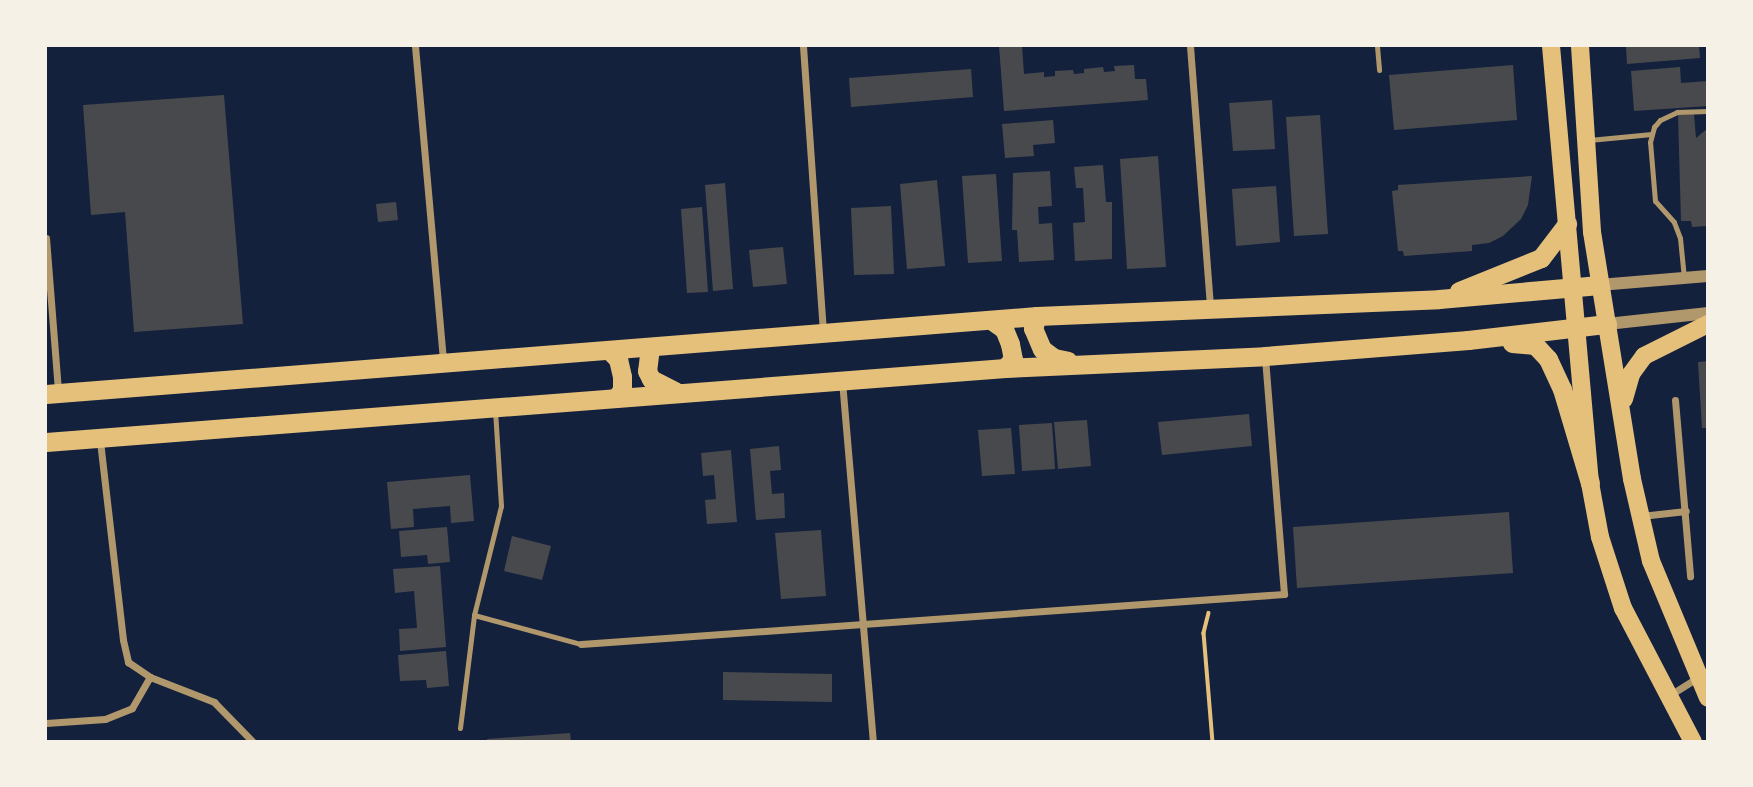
<!DOCTYPE html>
<style>
body{margin:0}
#map{position:relative;width:1753px;height:787px;overflow:hidden;background:#14213d;font-family:"Zilla Slab",serif}
div>[style]{position:absolute}
.building>*{inset:0;background:#48494c}
.path>*{height:3.5px;margin:-1.75px;padding:0 1.75px;transform-origin:1.75px;border-radius:1.75px;background:#e5c07b}
.service>*{height:5px;margin:-2.5px;padding:0 2.5px;transform-origin:2.5px;border-radius:2.5px;background:#b1986c}
.minor>*{height:7px;margin:-3.5px;padding:0 3.5px;transform-origin:3.5px;border-radius:3.5px;background:#b1986c}
.tertiary>*{height:12px;margin:-6px;padding:0 6px;transform-origin:6px;border-radius:6px;background:#b1986c}
.primary>*{height:18px;margin:-9px;padding:0 9px;transform-origin:9px;border-radius:9px;background:#e5c07b}
.trunk>*{height:19px;margin:-9.5px;padding:0 9.5px;transform-origin:9.5px;border-radius:9.5px;background:#e5c07b}
span{translate:-50% -50%;white-space:nowrap;text-align:center;line-height:1.15;-webkit-text-stroke:7px #f6f1e7;paint-order:stroke}
.frame{position:absolute;inset:0;border:47px solid #f6f1e7;pointer-events:none}
</style>
<div id="map">
<div class="building">
<i style="clip-path:polygon(999px 46px,1022px 46px,1024px 74px,1044px 72px,1044px 77px,1055px 76px,1055px 71px,1073px 70px,1074px 74px,1084px 73px,1084px 69px,1103px 67px,1104px 72px,1115px 71px,1114px 66px,1134px 65px,1135px 79px,1146px 79px,1148px 100px,1004px 111px)"></i>
<i style="clip-path:polygon(1626px 46px,1699px 46px,1700px 58px,1627px 64px)"></i>
<i style="clip-path:polygon(1513px 65px,1517px 120px,1394px 130px,1389px 75px)"></i>
<i style="clip-path:polygon(1680px 67px,1681px 83px,1708px 81px,1708px 106px,1634px 111px,1631px 71px)"></i>
<i style="clip-path:polygon(971px 69px,973px 97px,851px 107px,849px 78px)"></i>
<i style="clip-path:polygon(224px 95px,243px 324px,134px 332px,125px 212px,91px 215px,83px 105px)"></i>
<i style="clip-path:polygon(1272px 100px,1275px 149px,1233px 151px,1229px 103px)"></i>
<i style="clip-path:polygon(1694px 114px,1696px 138px,1708px 128px,1708px 226px,1692px 227px,1691px 221px,1681px 221px,1678px 115px)"></i>
<i style="clip-path:polygon(1320px 115px,1328px 234px,1294px 236px,1286px 117px)"></i>
<i style="clip-path:polygon(1053px 120px,1055px 143px,1033px 145px,1034px 156px,1005px 158px,1002px 124px)"></i>
<i style="clip-path:polygon(1158px 156px,1166px 267px,1127px 269px,1120px 159px)"></i>
<i style="clip-path:polygon(1103px 165px,1106px 202px,1112px 202px,1112px 259px,1075px 261px,1073px 223px,1085px 222px,1083px 188px,1076px 188px,1074px 167px)"></i>
<i style="clip-path:polygon(1050px 171px,1052px 206px,1038px 207px,1039px 224px,1052px 223px,1054px 260px,1019px 262px,1017px 230px,1012px 230px,1013px 173px)"></i>
<i style="clip-path:polygon(996px 174px,1002px 261px,968px 263px,962px 176px)"></i>
<i style="clip-path:polygon(1532px 176px,1528px 205px,1521px 219px,1503px 236px,1489px 243px,1472px 245px,1472px 251px,1404px 256px,1403px 251px,1398px 251px,1392px 191px,1398px 190px,1398px 185px)"></i>
<i style="clip-path:polygon(937px 180px,945px 266px,907px 269px,900px 184px)"></i>
<i style="clip-path:polygon(725px 183px,733px 289px,713px 291px,705px 185px)"></i>
<i style="clip-path:polygon(1276px 186px,1280px 242px,1236px 246px,1232px 189px)"></i>
<i style="clip-path:polygon(396px 202px,398px 220px,378px 222px,376px 204px)"></i>
<i style="clip-path:polygon(891px 206px,894px 274px,854px 275px,851px 208px)"></i>
<i style="clip-path:polygon(702px 207px,708px 292px,687px 293px,681px 209px)"></i>
<i style="clip-path:polygon(783px 247px,787px 284px,753px 287px,749px 250px)"></i>
<i style="clip-path:polygon(1708px 361px,1708px 428px,1702px 428px,1698px 362px)"></i>
<i style="clip-path:polygon(1249px 414px,1252px 446px,1162px 455px,1158px 422px)"></i>
<i style="clip-path:polygon(1087px 420px,1091px 466px,1058px 469px,1054px 422px)"></i>
<i style="clip-path:polygon(1052px 423px,1055px 469px,1022px 471px,1019px 425px)"></i>
<i style="clip-path:polygon(1011px 428px,1015px 474px,982px 476px,978px 430px)"></i>
<i style="clip-path:polygon(779px 446px,781px 470px,770px 471px,772px 494px,784px 493px,785px 518px,756px 520px,750px 449px)"></i>
<i style="clip-path:polygon(731px 450px,737px 522px,707px 524px,705px 500px,716px 499px,714px 475px,703px 476px,701px 453px)"></i>
<i style="clip-path:polygon(470px 475px,474px 521px,451px 523px,450px 506px,413px 509px,414px 527px,391px 529px,387px 482px)"></i>
<i style="clip-path:polygon(1509px 512px,1513px 573px,1297px 588px,1293px 527px)"></i>
<i style="clip-path:polygon(447px 527px,450px 562px,428px 564px,427px 555px,401px 557px,399px 531px)"></i>
<i style="clip-path:polygon(821px 530px,826px 596px,781px 599px,775px 533px)"></i>
<i style="clip-path:polygon(512px 536px,551px 546px,542px 580px,504px 571px)"></i>
<i style="clip-path:polygon(440px 566px,446px 647px,400px 651px,399px 629px,417px 628px,414px 591px,395px 593px,393px 569px)"></i>
<i style="clip-path:polygon(446px 651px,449px 686px,427px 688px,426px 680px,400px 681px,398px 655px)"></i>
<i style="clip-path:polygon(723px 672px,832px 674px,832px 702px,723px 700px)"></i>
<i style="clip-path:polygon(570px 733px,571px 742px,487px 742px,487px 739px)"></i>
</div>
<div class="path">
<i style="left:1209px;top:613px;width:21px;rotate:104deg"></i>
<i style="left:1204px;top:633px;width:109px;rotate:85.3deg"></i>
</div>
<div class="service">
<i style="left:1377px;top:46px;width:24px;rotate:85deg"></i>
<i style="left:1589px;top:140px;width:63px;rotate:-5.4deg"></i>
<i style="left:1684px;top:278px;width:40px;rotate:-95.7deg"></i>
<i style="left:1680px;top:238px;width:17px;rotate:-111deg"></i>
<i style="left:1674px;top:222px;width:28px;rotate:-132deg"></i>
<i style="left:1655px;top:201px;width:59px;rotate:-94.8deg"></i>
<i style="left:1650px;top:142px;width:16px;rotate:-75deg"></i>
<i style="left:1654px;top:127px;width:9px;rotate:-49deg"></i>
<i style="left:1660px;top:120px;width:19px;rotate:-25deg"></i>
<i style="left:1677px;top:112px;width:31px;rotate:-2deg"></i>
<i style="left:495px;top:410px;width:96px;rotate:86.4deg"></i>
<i style="left:501px;top:506px;width:112px;rotate:103.9deg"></i>
<i style="left:474px;top:615px;width:111px;rotate:15.2deg"></i>
<i style="left:460px;top:728px;width:114px;rotate:-82.9deg"></i>
</div>
<div class="minor">
<i style="left:415px;top:46px;width:317px;rotate:84.9deg"></i>
<i style="left:803px;top:46px;width:286px;rotate:86deg"></i>
<i style="left:1190px;top:46px;width:262px;rotate:85.6deg"></i>
<i style="left:46px;top:238px;width:153px;rotate:85.5deg"></i>
<i style="left:842px;top:381px;width:362px;rotate:85.1deg"></i>
<i style="left:1675px;top:400px;width:177px;rotate:85.1deg"></i>
<i style="left:100px;top:441px;width:200px;rotate:83.4deg"></i>
<i style="left:123px;top:640px;width:23px;rotate:77deg"></i>
<i style="left:128px;top:662px;width:27px;rotate:34deg"></i>
<i style="left:150px;top:677px;width:69px;rotate:21.3deg"></i>
<i style="left:214px;top:702px;width:56px;rotate:45.7deg"></i>
<i style="left:1641px;top:516px;width:45px;rotate:-6.3deg"></i>
<i style="left:581px;top:644px;width:705px;rotate:-4.07deg"></i>
<i style="left:1284px;top:594px;width:236px;rotate:-94.6deg"></i>
<i style="left:1670px;top:695px;width:45px;rotate:-32.3deg"></i>
<i style="left:46px;top:723px;width:59px;rotate:-3.9deg"></i>
<i style="left:105px;top:719px;width:29px;rotate:-22deg"></i>
<i style="left:132px;top:708px;width:36px;rotate:-60deg"></i>
</div>
<div class="tertiary">
<i style="left:1599px;top:285px;width:109px;rotate:-4.7deg"></i>
<i style="left:1607px;top:324px;width:102px;rotate:-6.2deg"></i>
</div>
<div class="primary">
<i style="left:1551px;top:46px;width:439px;rotate:84.9deg"></i>
<i style="left:1590px;top:483px;width:55px;rotate:79.5deg"></i>
<i style="left:1600px;top:537px;width:75px;rotate:72.1deg"></i>
<i style="left:1623px;top:608px;width:151px;rotate:62.4deg"></i>
<i style="left:1580px;top:46px;width:186px;rotate:86.3deg"></i>
<i style="left:1592px;top:232px;width:250px;rotate:80.8deg"></i>
<i style="left:1632px;top:479px;width:84px;rotate:77deg"></i>
<i style="left:1651px;top:561px;width:148px;rotate:67.4deg"></i>
<i style="left:1624px;top:399px;width:26px;rotate:-74deg"></i>
<i style="left:1631px;top:374px;width:22px;rotate:-54deg"></i>
<i style="left:1644px;top:356px;width:72px;rotate:-26.6deg"></i>
</div>
<div class="trunk">
<i style="left:1459px;top:291px;width:88px;rotate:-21.9deg"></i>
<i style="left:1541px;top:258px;width:43px;rotate:-52.6deg"></i>
<i style="left:1037px;top:316px;width:13px;rotate:108deg"></i>
<i style="left:1033px;top:328px;width:23px;rotate:67deg"></i>
<i style="left:1042px;top:349px;width:15px;rotate:37deg"></i>
<i style="left:1054px;top:358px;width:14px;rotate:12deg"></i>
<i style="left:991px;top:320px;width:16px;rotate:35deg"></i>
<i style="left:1004px;top:329px;width:16px;rotate:68deg"></i>
<i style="left:1010px;top:344px;width:15px;rotate:79deg"></i>
<i style="left:1013px;top:359px;width:12px;rotate:132deg"></i>
<i style="left:1512px;top:343px;width:23px;rotate:5deg"></i>
<i style="left:1535px;top:345px;width:19px;rotate:47deg"></i>
<i style="left:1548px;top:359px;width:33px;rotate:65deg"></i>
<i style="left:1562px;top:389px;width:98px;rotate:73.4deg"></i>
<i style="left:650px;top:347px;width:24px;rotate:97deg"></i>
<i style="left:647px;top:371px;width:9px;rotate:63deg"></i>
<i style="left:651px;top:379px;width:27px;rotate:27deg"></i>
<i style="left:609px;top:350px;width:13px;rotate:45deg"></i>
<i style="left:618px;top:359px;width:18px;rotate:77deg"></i>
<i style="left:622px;top:377px;width:13px;rotate:90deg"></i>
<i style="left:622px;top:390px;width:10px;rotate:127deg"></i>
<i style="left:46px;top:394px;width:994px;rotate:-4.5deg"></i>
<i style="left:1037px;top:316px;width:402px;rotate:-2.4deg"></i>
<i style="left:1439px;top:299px;width:161px;rotate:-5deg"></i>
<i style="left:46px;top:442px;width:962px;rotate:-4.41deg"></i>
<i style="left:1005px;top:368px;width:260px;rotate:-2.6deg"></i>
<i style="left:1265px;top:356px;width:204px;rotate:-4.5deg"></i>
<i style="left:1468px;top:340px;width:140px;rotate:-6.6deg"></i>
</div>
<div class="frame"></div>
</div>
